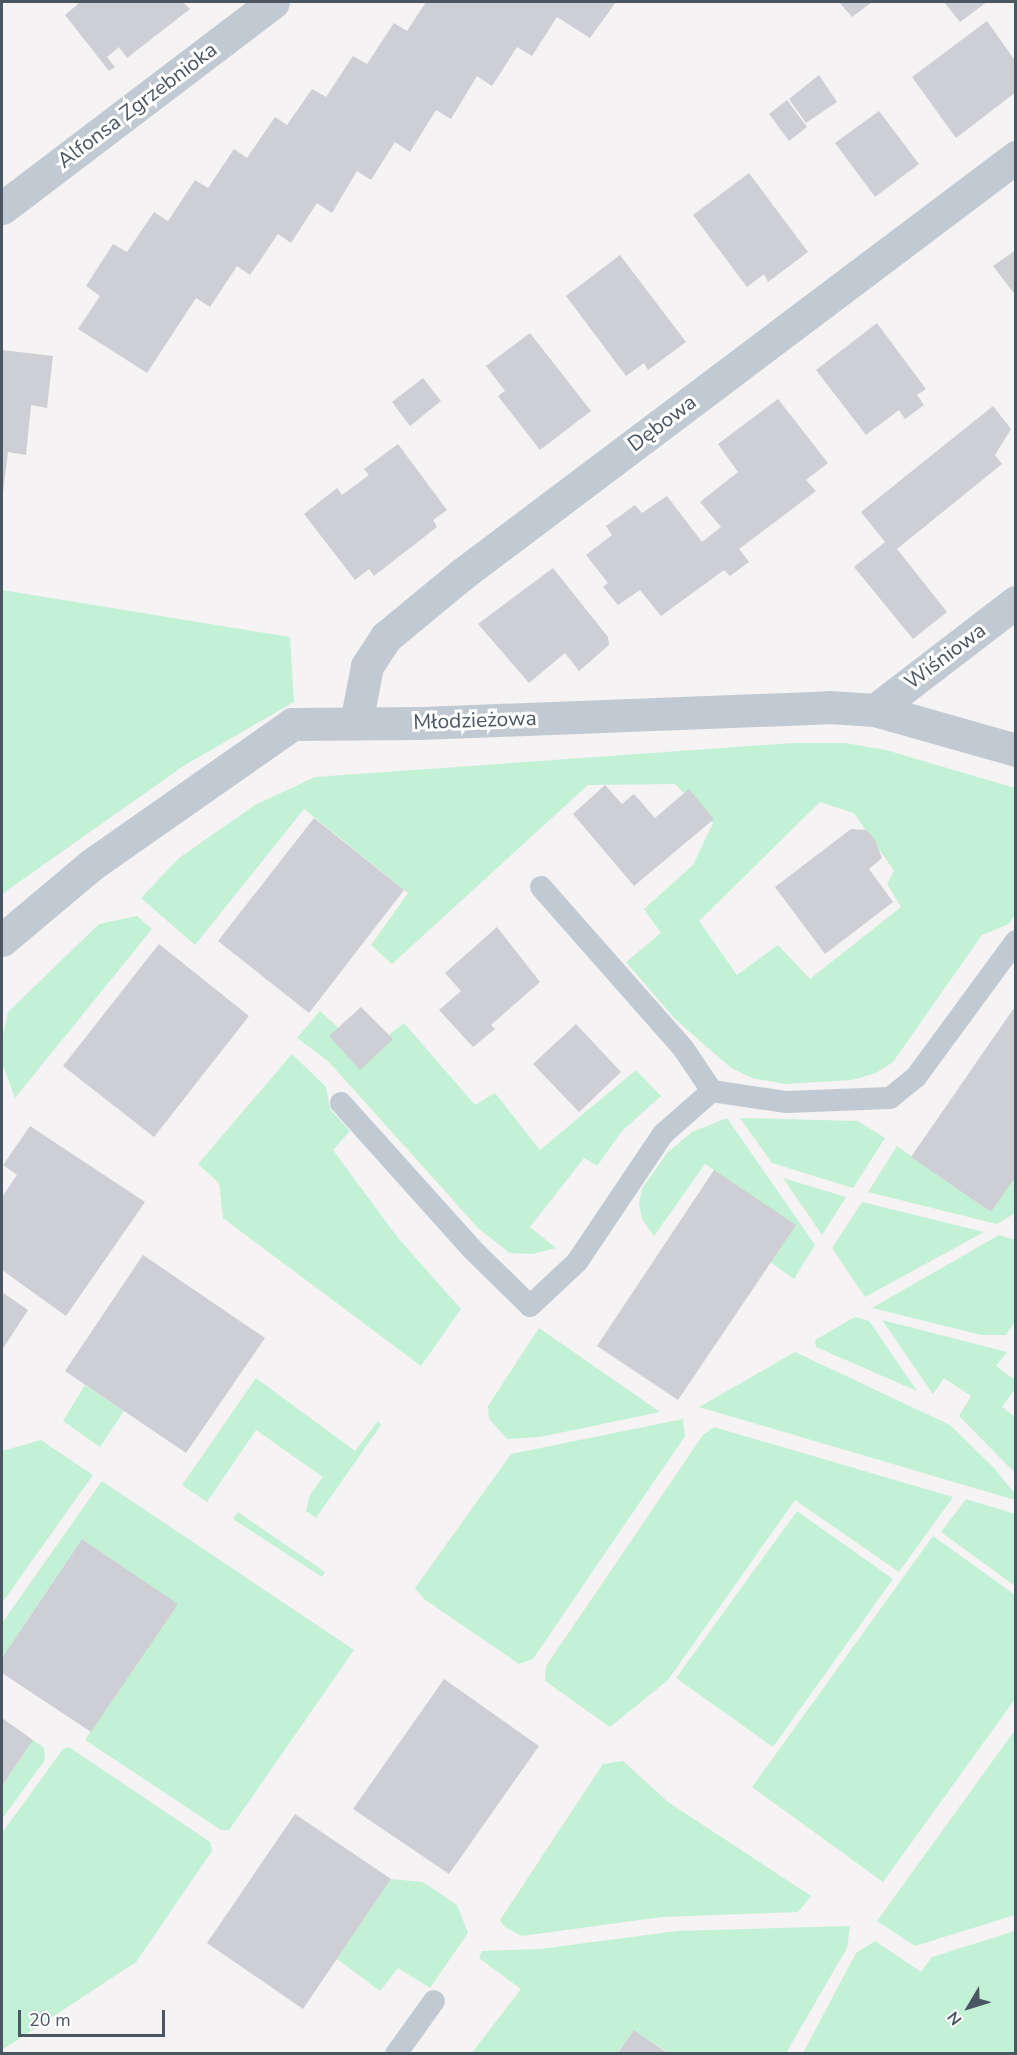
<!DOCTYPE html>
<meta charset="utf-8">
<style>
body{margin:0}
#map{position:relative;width:1017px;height:2055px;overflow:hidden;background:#f5f3f3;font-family:"Nunito Sans",sans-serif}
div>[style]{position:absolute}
.green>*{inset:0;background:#c3f1d5}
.building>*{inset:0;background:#cdcfd5}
.lane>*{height:22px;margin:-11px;padding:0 11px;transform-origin:11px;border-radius:11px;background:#c1cad2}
.street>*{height:33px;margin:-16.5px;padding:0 16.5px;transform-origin:16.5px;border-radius:16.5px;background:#c1cad2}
span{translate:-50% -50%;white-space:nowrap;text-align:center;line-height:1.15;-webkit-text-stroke:6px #fff;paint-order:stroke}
.street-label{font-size:21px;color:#4a5661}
.frame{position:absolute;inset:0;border:3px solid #4a5661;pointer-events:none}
.north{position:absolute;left:939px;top:1977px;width:60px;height:60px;-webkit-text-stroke:4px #fff;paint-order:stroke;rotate:232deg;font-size:16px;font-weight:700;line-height:24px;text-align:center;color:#4a5661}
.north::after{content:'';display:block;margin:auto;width:21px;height:27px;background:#4a5661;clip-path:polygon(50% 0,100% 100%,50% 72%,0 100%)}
.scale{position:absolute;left:18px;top:2010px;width:147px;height:27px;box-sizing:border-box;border:3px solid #4a5661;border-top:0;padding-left:8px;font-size:18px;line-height:21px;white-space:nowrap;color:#4a5661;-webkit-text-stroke:4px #fff;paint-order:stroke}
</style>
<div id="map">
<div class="green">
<i style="clip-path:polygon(2px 590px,290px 637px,294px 702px,185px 765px,2px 894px)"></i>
<i style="clip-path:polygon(evenodd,793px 743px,845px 743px,886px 750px,1015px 788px,1015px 914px,1009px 924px,982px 935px,893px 1062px,876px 1073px,852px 1080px,785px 1084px,752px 1078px,731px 1068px,675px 1019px,626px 962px,661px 933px,644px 909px,693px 865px,713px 823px,675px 784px,588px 785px,392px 964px,371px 945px,408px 893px,304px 809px,195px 945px,141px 898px,179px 858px,255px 805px,315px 777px,793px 743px,820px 802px,854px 813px,894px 871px,887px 884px,901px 907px,810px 979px,778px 945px,737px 975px,699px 921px,820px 802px)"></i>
<i style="clip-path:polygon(137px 916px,152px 929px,15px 1098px,2px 1063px,2px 1040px,8px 1012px,99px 924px)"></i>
<i style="clip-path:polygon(320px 1011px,366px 1053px,404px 1023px,475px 1105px,495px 1093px,540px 1150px,636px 1070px,661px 1096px,622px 1131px,597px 1166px,584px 1158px,530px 1227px,556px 1248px,532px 1254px,510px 1253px,479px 1229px,328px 1061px,297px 1038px)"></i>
<i style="clip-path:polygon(292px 1054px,326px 1087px,330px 1109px,350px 1131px,333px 1150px,398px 1238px,461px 1309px,421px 1366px,223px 1218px,219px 1183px,198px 1164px)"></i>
<i style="clip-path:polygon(727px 1118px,815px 1245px,794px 1279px,770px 1262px,795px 1225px,705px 1164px,654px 1236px,642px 1219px,639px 1203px,642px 1189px,667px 1153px,692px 1132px)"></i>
<i style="clip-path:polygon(740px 1118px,858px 1121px,885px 1138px,853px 1188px,772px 1163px)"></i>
<i style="clip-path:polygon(897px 1146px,991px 1212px,1015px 1176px,1015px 1213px,997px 1224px,868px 1192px)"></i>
<i style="clip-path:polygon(783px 1178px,846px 1197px,822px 1235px)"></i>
<i style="clip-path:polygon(862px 1202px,984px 1232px,865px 1297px,832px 1248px)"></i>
<i style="clip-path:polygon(999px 1235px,1015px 1240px,1015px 1321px,1006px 1335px,982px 1335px,872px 1308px)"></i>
<i style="clip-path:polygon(855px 1317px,869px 1321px,917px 1391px,816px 1347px,815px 1340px)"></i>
<i style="clip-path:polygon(882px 1320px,1007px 1352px,996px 1366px,1015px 1380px,1015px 1389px,1002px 1407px,1015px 1417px,1015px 1473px,959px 1416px,971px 1396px,944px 1378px,933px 1394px)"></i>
<i style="clip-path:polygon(539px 1328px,660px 1412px,540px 1437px,507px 1439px,489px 1419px,488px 1406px)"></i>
<i style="clip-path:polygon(795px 1352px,950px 1425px,994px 1468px,1015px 1494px,1015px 1500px,699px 1407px)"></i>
<i style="clip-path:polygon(256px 1378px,355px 1451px,378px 1421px,381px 1425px,316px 1518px,306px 1511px,310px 1495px,323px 1477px,256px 1430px,207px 1502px,182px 1485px)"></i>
<i style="clip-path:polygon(85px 1385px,124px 1411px,100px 1447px,63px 1421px)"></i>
<i style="clip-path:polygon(683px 1419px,685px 1436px,533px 1659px,519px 1664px,424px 1599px,415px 1588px,511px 1454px)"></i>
<i style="clip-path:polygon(714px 1427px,953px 1497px,899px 1572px,795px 1500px,668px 1680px,610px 1727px,545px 1681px,546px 1666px,703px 1435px)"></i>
<i style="clip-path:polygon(41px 1440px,93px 1475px,2px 1603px,2px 1451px)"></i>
<i style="clip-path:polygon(102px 1481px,354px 1650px,229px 1830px,221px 1830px,85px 1740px,177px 1604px,82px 1539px,2px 1658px,2px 1623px)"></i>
<i style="clip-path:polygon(966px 1499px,1015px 1514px,1015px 1586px,941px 1532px)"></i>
<i style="clip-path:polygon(797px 1511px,893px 1579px,773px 1747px,676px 1678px)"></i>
<i style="clip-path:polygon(238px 1512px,325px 1572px,322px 1577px,233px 1519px)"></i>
<i style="clip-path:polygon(933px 1536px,1015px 1595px,1015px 1699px,883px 1882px,752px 1787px)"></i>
<i style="clip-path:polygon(1015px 1730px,1015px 1915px,915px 1946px,877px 1921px)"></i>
<i style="clip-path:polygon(33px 1740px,44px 1748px,45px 1760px,2px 1819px,2px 1786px)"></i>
<i style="clip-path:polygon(69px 1747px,210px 1842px,212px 1851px,136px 1962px,2px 2050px,2px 1833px,63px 1749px)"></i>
<i style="clip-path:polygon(623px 1761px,668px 1802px,811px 1896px,798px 1912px,662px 1917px,522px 1936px,505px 1927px,500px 1920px,603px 1764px)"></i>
<i style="clip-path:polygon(391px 1879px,423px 1882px,457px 1905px,468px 1933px,430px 1988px,398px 1968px,380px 1991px,337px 1959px)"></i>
<i style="clip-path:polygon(850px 1926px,847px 1948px,786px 2053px,669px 2053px,634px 2030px,617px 2053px,471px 2054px,521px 1989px,479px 1958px,482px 1951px,540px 1949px,677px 1931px)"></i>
<i style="clip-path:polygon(1015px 1931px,1015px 2053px,803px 2053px,856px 1953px,875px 1941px,921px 1972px,932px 1957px)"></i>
</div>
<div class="building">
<i style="clip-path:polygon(76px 2px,183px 2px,190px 9px,127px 58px,119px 47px,107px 57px,115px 67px,109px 71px,65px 15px,78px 4px)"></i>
<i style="clip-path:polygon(426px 2px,616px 2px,590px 38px,557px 17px,532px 56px,517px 47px,492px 86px,477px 76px,451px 119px,436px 110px,410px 152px,395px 142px,371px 180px,357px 171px,332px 213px,317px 203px,291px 243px,278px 234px,250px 275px,237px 266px,210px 307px,196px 298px,147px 373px,78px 329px,100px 296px,86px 286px,113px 244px,127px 252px,154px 212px,168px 221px,195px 180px,208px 188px,234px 149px,247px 158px,275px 117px,287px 125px,312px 89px,326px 97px,353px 56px,367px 64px,394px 23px,407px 31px)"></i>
<i style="clip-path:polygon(839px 2px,872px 2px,852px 17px)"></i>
<i style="clip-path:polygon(944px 2px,987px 2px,960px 22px)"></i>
<i style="clip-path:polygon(987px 21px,1016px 62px,1016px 92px,956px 138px,912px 77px)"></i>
<i style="clip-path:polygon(819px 75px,837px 102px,806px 123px,789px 99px)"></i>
<i style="clip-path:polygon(787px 100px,807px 127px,789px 141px,769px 114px)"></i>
<i style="clip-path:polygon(879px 111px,919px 164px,875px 197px,835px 143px)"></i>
<i style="clip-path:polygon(749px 173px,808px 252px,768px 282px,764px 274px,747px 287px,693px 215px)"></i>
<i style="clip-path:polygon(1016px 250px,1016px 296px,993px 266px)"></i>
<i style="clip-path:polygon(620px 255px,686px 342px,648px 370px,644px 363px,626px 376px,566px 296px)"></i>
<i style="clip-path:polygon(877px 323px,926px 389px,917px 395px,924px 405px,905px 419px,899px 410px,866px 435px,816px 370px)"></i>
<i style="clip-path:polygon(530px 333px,591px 411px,540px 450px,498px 396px,505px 391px,486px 366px)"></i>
<i style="clip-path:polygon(2px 350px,53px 356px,47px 408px,31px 405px,26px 455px,8px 452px,3px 493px)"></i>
<i style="clip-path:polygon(423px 378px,441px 401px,410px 426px,392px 402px)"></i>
<i style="clip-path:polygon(778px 399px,828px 463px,806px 480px,816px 491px,739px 549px,749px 562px,730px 576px,724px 570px,661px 616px,640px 590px,618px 605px,603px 587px,608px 583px,586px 555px,612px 535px,606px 526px,635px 505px,642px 513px,667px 496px,702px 542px,721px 527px,700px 502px,738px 472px,718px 444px)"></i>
<i style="clip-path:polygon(993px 406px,1011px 429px,995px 455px,1002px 464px,897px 549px,947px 612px,913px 639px,854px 567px,885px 542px,861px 512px)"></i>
<i style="clip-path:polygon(398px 444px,447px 510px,433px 520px,437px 527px,374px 576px,369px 569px,355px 580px,304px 514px,337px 488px,342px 495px,369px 475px,364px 469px)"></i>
<i style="clip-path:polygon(553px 568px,608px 637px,609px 645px,579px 671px,565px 653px,529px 683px,478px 624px)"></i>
<i style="clip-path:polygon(605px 785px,622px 804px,634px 794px,655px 818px,689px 789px,714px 819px,634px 886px,573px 814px)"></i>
<i style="clip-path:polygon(314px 818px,404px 890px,309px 1013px,218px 941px)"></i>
<i style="clip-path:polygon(851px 829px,866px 830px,875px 840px,882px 858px,869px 869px,893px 902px,825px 954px,775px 887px)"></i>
<i style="clip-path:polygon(497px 927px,540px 982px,491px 1025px,495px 1029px,473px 1047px,439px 1010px,461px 991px,445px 973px)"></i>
<i style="clip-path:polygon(159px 944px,249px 1016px,154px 1137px,63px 1066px)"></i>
<i style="clip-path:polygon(1016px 1005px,1016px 1176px,991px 1212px,911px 1157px)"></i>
<i style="clip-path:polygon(361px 1007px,393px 1039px,360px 1070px,329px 1036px)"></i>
<i style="clip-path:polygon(576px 1024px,621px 1072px,579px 1112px,533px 1064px)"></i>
<i style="clip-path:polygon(30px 1126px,145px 1202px,66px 1316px,2px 1270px,2px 1197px,17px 1175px,3px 1165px)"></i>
<i style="clip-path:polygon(714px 1170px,796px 1225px,678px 1400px,597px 1346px)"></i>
<i style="clip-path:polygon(143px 1255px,265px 1338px,186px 1453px,65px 1371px)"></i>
<i style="clip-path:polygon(2px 1292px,28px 1310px,2px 1350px)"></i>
<i style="clip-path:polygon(82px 1539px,178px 1604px,91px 1732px,2px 1673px,2px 1658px)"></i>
<i style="clip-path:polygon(444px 1679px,539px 1746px,449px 1874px,353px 1809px)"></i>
<i style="clip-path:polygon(2px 1718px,33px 1740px,2px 1786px)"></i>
<i style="clip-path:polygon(295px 1814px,391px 1879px,303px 2009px,207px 1943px)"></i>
<i style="clip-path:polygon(634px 2030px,669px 2054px,617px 2054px)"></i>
</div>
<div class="lane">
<i style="left:541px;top:887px;width:215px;rotate:48.6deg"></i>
<i style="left:683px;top:1048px;width:52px;rotate:56deg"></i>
<i style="left:712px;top:1091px;width:75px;rotate:8.5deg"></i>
<i style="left:786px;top:1102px;width:104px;rotate:-2.2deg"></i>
<i style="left:890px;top:1098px;width:33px;rotate:-39deg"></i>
<i style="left:916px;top:1077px;width:169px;rotate:-53.7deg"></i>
<i style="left:341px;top:1103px;width:196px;rotate:48.1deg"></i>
<i style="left:472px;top:1249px;width:81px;rotate:44.5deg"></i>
<i style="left:530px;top:1306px;width:64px;rotate:-43.1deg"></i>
<i style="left:577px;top:1262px;width:154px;rotate:-56.1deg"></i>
<i style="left:663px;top:1134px;width:65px;rotate:-41.3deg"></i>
<i style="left:396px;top:2054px;width:65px;rotate:-54.4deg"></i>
</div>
<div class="street">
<i style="left:2px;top:208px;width:340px;rotate:-37.2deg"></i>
<i style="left:875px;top:710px;width:178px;rotate:-37.5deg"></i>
<i style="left:356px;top:723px;width:58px;rotate:-79.1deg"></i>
<i style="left:367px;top:666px;width:35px;rotate:-57deg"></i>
<i style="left:386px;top:637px;width:97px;rotate:-39.6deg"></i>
<i style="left:461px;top:575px;width:695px;rotate:-36.99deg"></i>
<i style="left:2px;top:940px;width:116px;rotate:-40.1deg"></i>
<i style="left:91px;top:865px;width:246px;rotate:-35deg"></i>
<i style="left:292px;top:724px;width:129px;rotate:-0.4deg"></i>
<i style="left:421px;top:723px;width:408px;rotate:-2.2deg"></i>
<i style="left:829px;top:707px;width:46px;rotate:3.7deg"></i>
<i style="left:875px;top:710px;width:147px;rotate:15.8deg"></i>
</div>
<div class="street-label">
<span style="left:137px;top:105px;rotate:-37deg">Alfonsa Zgrzebnioka</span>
<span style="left:662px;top:423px;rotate:-37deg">Dębowa</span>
<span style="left:945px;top:656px;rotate:-37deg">Wiśniowa</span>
<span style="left:475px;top:720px;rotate:-2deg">Młodzieżowa</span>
</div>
<div class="frame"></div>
<div class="north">N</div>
<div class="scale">20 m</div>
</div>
